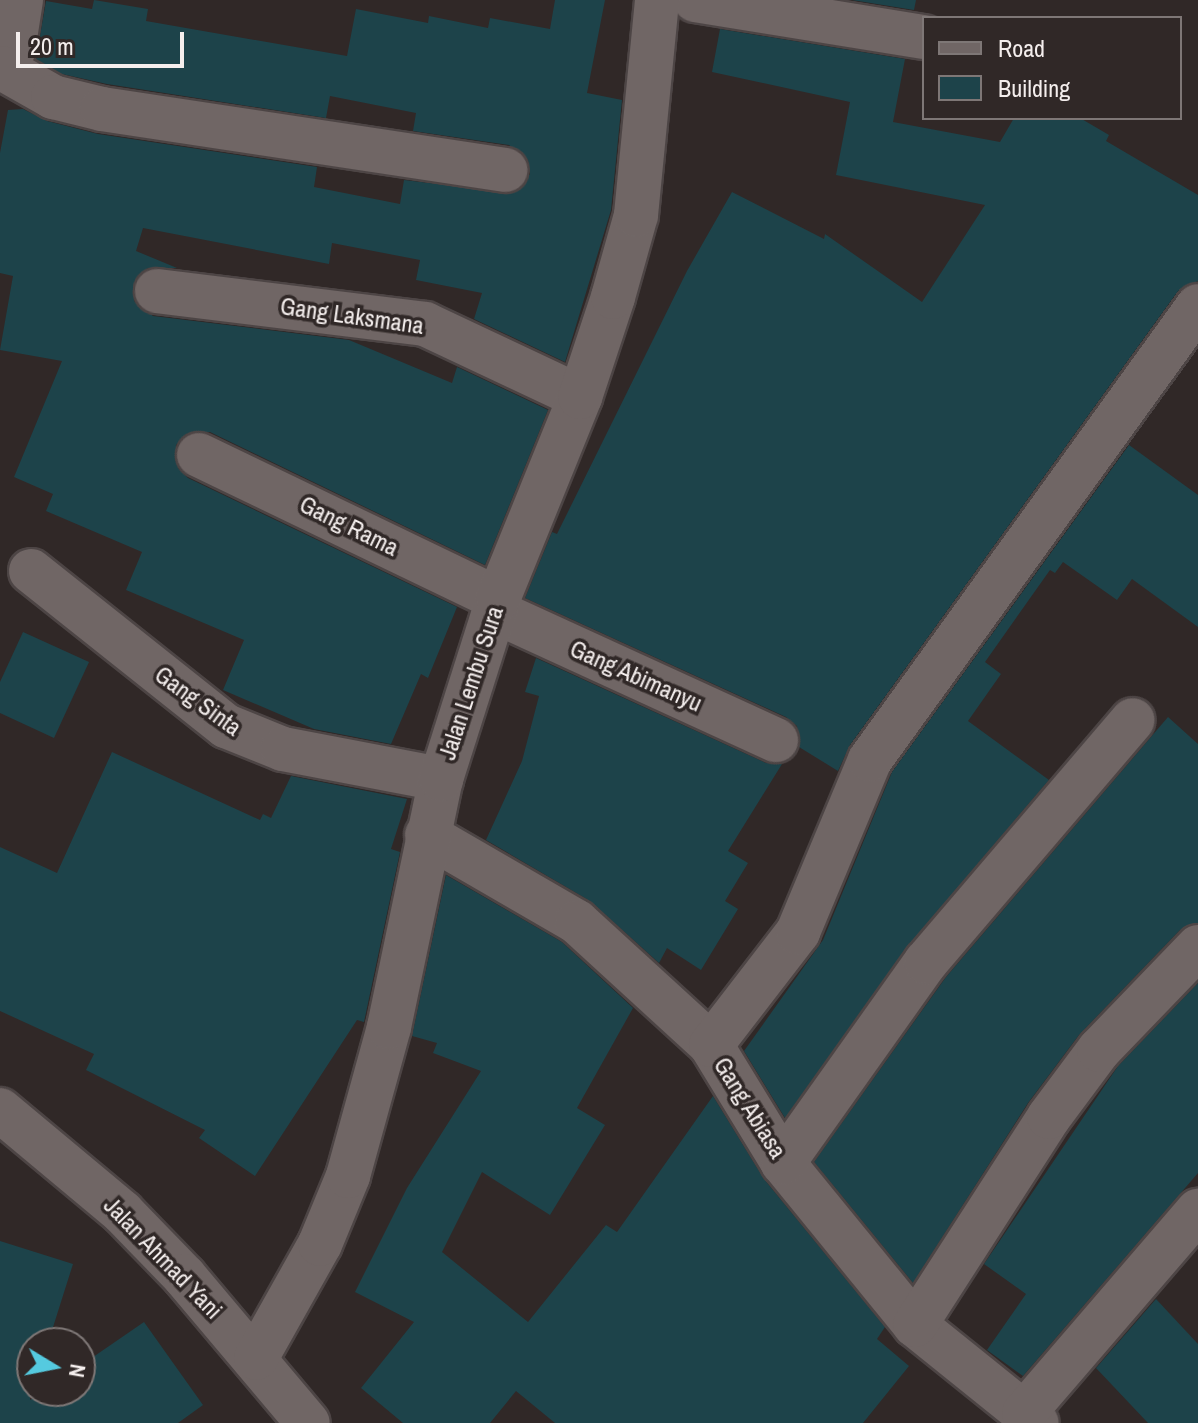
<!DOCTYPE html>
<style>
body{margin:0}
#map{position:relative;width:1198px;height:1423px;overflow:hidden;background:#302827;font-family:"Archivo Narrow",sans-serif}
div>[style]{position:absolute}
.building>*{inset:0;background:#1d434a}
.roads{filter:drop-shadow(2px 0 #4d4545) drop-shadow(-2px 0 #4d4545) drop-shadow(0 2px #4d4545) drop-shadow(0 -2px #4d4545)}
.street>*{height:44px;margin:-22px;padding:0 22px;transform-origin:22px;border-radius:22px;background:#706665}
.secondary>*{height:44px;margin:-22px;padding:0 22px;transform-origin:22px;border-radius:22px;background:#706665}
span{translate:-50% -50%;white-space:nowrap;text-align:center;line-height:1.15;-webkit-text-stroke:7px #302827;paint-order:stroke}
.street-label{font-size:24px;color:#f4eeed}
.legend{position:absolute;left:922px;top:16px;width:260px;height:104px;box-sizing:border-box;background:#302827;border:2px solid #7e7776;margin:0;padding:10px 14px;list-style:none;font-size:24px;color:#f4eeed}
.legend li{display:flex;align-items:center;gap:16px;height:40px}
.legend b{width:40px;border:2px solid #7e7776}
.north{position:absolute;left:16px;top:1327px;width:80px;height:80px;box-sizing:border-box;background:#302827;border:2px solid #7e7776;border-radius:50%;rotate:100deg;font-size:22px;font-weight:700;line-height:32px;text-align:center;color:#f4eeed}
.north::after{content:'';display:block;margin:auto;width:28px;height:36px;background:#55cadf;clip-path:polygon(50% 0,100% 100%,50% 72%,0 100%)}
.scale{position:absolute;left:16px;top:32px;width:168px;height:36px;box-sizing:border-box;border:4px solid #f4eeed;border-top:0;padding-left:10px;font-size:24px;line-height:28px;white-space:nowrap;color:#f4eeed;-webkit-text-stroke:6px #302827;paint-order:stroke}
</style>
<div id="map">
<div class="building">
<i style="clip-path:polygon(94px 0,148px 9px,146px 21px,347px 56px,356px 9px,428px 23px,429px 16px,488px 28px,490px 18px,550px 29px,555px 0,605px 0,587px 93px,622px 100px,611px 210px,565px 362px,474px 319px,482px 293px,416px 280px,420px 260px,332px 243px,329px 264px,143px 228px,136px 251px,177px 268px,148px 268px,137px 277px,134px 301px,153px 316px,349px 340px,452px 383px,457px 367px,548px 410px,485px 565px,210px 432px,186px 434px,176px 445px,178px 468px,188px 478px,457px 607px,428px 678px,421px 674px,391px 744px,314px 729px,223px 690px,244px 640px,126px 590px,142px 552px,46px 511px,53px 494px,14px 477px,62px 361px,0 350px,13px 276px,0 273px,0 153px,8px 110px,23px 109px,47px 121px,98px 134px,317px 167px,314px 187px,400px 204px,404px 180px,513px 193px,530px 174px,528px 160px,509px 145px,413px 131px,416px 113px,330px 96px,326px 118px,107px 84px,62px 74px,36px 59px,46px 1px,92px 9px)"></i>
<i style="clip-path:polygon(852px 0,916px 0,914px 10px)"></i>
<i style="clip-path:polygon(720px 29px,905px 59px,893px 122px,1000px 142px,1014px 118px,1080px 118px,1109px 135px,1106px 141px,1198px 195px,1198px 281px,1178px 291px,850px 745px,838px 771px,799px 747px,797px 726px,786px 717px,525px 598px,552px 532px,557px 534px,687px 271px,732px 192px,824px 239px,825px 234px,922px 302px,985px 205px,836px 175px,850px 102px,712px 72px)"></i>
<i style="clip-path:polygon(1129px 445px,1198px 495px,1198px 627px,1132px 579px,1117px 600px,1063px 562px,1055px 573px,1050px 570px,985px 662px,1001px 674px,968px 721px,1049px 780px,906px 948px,785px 1118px,744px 1051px,823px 940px,892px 772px)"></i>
<i style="clip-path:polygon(23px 632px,89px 662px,54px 738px,0 713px,0 682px)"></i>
<i style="clip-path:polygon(536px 658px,766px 763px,782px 764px,728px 851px,748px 863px,725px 901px,738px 909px,701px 970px,667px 948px,659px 963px,590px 901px,486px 840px,522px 761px,539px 696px,525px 692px)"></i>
<i style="clip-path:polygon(1168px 717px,1198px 744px,1198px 923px,1180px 930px,1079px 1035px,1028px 1103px,913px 1283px,814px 1162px,946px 977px)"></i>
<i style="clip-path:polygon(112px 752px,260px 820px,263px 814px,271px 818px,291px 776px,407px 799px,391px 849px,400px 852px,364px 1022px,357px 1020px,255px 1176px,199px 1138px,205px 1130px,86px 1070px,94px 1054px,0 1011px,0 847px,57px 873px)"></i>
<i style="clip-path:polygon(446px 875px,562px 942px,633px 1008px,577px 1108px,605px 1125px,550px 1215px,482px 1172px,442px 1252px,528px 1322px,606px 1225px,617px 1232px,713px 1096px,764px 1179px,885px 1327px,877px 1339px,909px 1366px,863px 1423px,555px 1423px,516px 1391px,490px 1423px,403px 1423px,361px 1388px,414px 1322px,355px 1292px,407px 1188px,481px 1071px,433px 1053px,437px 1043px,412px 1036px)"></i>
<i style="clip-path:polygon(1198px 983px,1198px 1173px,1023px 1376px,987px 1350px,1026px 1294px,984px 1264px,1118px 1066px)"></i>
<i style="clip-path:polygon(0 1241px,73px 1264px,48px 1343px,32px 1343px,30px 1400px,44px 1391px,80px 1391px,80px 1366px,144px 1322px,203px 1405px,178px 1423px,0 1423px)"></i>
<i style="clip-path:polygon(1156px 1299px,1198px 1344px,1198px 1423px,1148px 1423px,1096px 1368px)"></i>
</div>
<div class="roads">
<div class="street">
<i style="left:695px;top:0;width:232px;rotate:9.2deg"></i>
<i style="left:0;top:68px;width:21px;rotate:-53deg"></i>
<i style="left:13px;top:51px;width:52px;rotate:-81.1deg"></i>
<i style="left:2px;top:68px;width:59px;rotate:29.6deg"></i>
<i style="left:53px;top:97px;width:50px;rotate:13.8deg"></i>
<i style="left:102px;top:109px;width:408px;rotate:8.6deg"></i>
<i style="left:157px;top:291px;width:270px;rotate:7deg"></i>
<i style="left:425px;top:324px;width:171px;rotate:25.2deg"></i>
<i style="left:199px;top:455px;width:332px;rotate:25.7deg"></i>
<i style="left:31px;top:571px;width:249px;rotate:38.5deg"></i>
<i style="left:226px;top:726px;width:61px;rotate:22deg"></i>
<i style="left:283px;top:749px;width:161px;rotate:10.8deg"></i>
<i style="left:496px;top:612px;width:308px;rotate:24.6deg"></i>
<i style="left:427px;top:835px;width:173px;rotate:30.1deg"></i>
<i style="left:577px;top:922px;width:182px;rotate:42.5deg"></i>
<i style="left:711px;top:1045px;width:138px;rotate:58.6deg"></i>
<i style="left:783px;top:1163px;width:209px;rotate:50.8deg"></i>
<i style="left:915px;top:1325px;width:156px;rotate:38.8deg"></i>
<i style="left:711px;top:1045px;width:143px;rotate:-52.4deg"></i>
<i style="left:798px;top:932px;width:186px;rotate:-67.3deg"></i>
<i style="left:870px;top:760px;width:560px;rotate:-54.15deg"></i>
<i style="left:783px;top:1163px;width:247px;rotate:-54.6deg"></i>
<i style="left:926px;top:962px;width:318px;rotate:-49.5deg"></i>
<i style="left:915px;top:1325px;width:247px;rotate:-57.2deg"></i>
<i style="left:1049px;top:1117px;width:84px;rotate:-53.3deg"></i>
<i style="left:1099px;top:1050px;width:143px;rotate:-46.1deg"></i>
<i style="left:1024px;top:1413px;width:267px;rotate:-49.3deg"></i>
</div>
<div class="secondary">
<i style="left:0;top:1110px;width:160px;rotate:39.9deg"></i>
<i style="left:123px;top:1213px;width:88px;rotate:45.9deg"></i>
<i style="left:184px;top:1276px;width:192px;rotate:49.9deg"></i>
<i style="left:256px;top:1358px;width:131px;rotate:-60.7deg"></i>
<i style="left:320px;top:1244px;width:74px;rotate:-67.6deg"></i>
<i style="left:348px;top:1176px;width:155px;rotate:-74.6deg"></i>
<i style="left:389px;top:1027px;width:253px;rotate:-78.2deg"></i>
<i style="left:441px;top:779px;width:189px;rotate:-72.4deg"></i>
<i style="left:498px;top:599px;width:218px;rotate:-67.9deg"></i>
<i style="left:580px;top:397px;width:105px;rotate:-71.7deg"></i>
<i style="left:613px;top:297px;width:85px;rotate:-74.3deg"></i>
<i style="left:636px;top:215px;width:216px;rotate:-84.4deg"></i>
</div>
</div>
<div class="street-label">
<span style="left:352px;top:316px;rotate:8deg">Gang Laksmana</span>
<span style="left:349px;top:526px;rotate:26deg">Gang Rama</span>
<span style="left:636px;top:676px;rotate:24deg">Gang Abimanyu</span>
<span style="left:471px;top:683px;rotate:-72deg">Jalan Lembu Sura</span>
<span style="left:198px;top:701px;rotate:36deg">Gang Sinta</span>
<span style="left:750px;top:1108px;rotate:58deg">Gang Abiasa</span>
<span style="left:163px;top:1258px;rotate:46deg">Jalan Ahmad Yani</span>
</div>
<ul class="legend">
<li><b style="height:10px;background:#706665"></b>Road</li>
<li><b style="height:22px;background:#1d434a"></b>Building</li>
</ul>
<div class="north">N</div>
<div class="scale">20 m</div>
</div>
